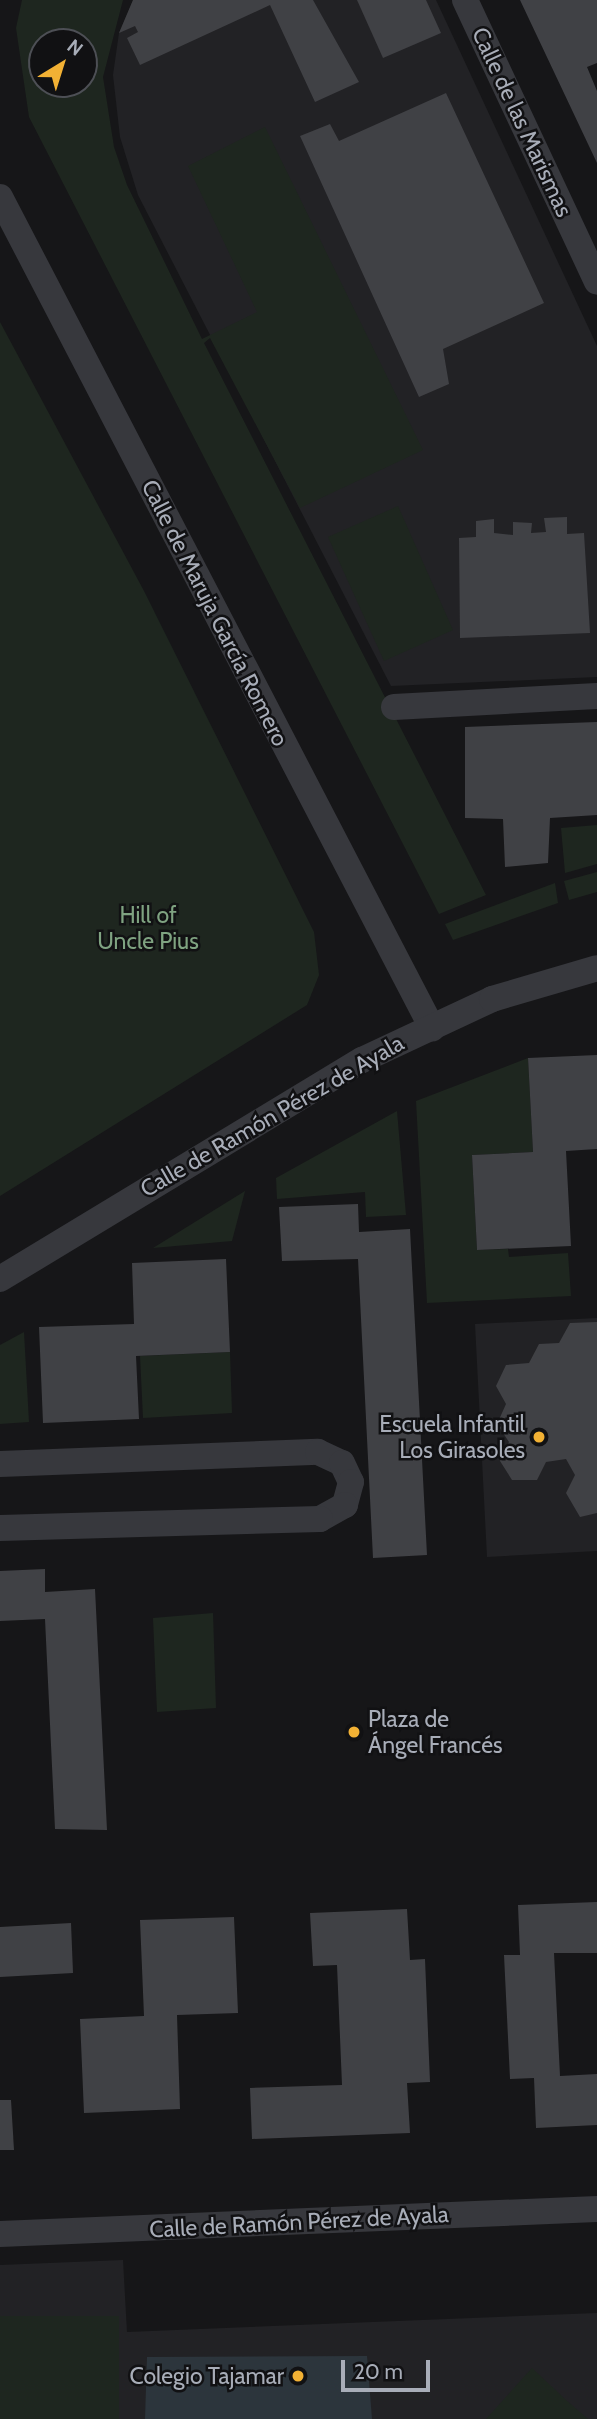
<!DOCTYPE html>
<meta charset="utf-8">
<style>
body{margin:0}
#map{position:relative;width:597px;height:2419px;overflow:hidden;background:#161618;font-family:Cabin,sans-serif}
div>[style]{position:absolute}
.built>*{inset:0;background:#222225}
.green>*{inset:0;background:#1e261f}
.water>*{inset:0;background:#2c353c}
.building>*{inset:0;background:#404145}
.street>*{height:26px;margin:-13px;padding:0 13px;transform-origin:13px;border-radius:13px;background:#37383d}
.dots>*{width:19px;height:19px;translate:-50% -50%;box-sizing:border-box;border:4px solid #111113;border-radius:50%}
span{translate:-50% -50%;white-space:nowrap;text-align:center;line-height:1.15;-webkit-text-stroke:5px #111113;paint-order:stroke}
.street-label{font-size:23px;color:#a8adb8}
.park-label{font-size:23px;color:#7fa381}
.poi-label{font-size:23px;color:#a8adb8}
.right{translate:-100% -50%;text-align:right}
.left{translate:0 -50%;text-align:left}
.north{position:absolute;left:28px;top:28px;width:70px;height:70px;box-sizing:border-box;background:#111113;border:2px solid #4d4f55;border-radius:50%;rotate:38deg;font-size:19px;font-weight:700;line-height:28px;text-align:center;color:#a8adb8}
.north::after{content:'';display:block;margin:auto;width:24px;height:32px;background:#f2b134;clip-path:polygon(50% 0,100% 100%,50% 72%,0 100%)}
.scale{position:absolute;left:341px;top:2360px;width:89px;height:32px;box-sizing:border-box;border:4px solid #a8adb8;border-top:0;padding-left:9px;font-size:21px;line-height:24px;white-space:nowrap;color:#a8adb8;-webkit-text-stroke:5px #111113;paint-order:stroke}
</style>
<div id="map">
<div class="built">
<i style="clip-path:polygon(133px 0,436px 0,597px 346px,597px 677px,391px 686px,138px 195px,120px 137px,113px 75px,119px 33px)"></i>
<i style="clip-path:polygon(597px 1318px,597px 1551px,487px 1557px,475px 1324px)"></i>
<i style="clip-path:polygon(123px 2260px,127px 2332px,597px 2313px,597px 2419px,0 2419px,0 2265px)"></i>
</div>
<div class="green">
<i style="clip-path:polygon(evenodd,22px 0,123px 0,103px 77px,114px 147px,127px 185px,202px 339px,257px 312px,188px 166px,265px 127px,423px 450px,300px 508px,210px 338px,204px 343px,486px 895px,439px 914px,29px 117px,16px 28px,22px 0,42px 42px,84px 42px,84px 84px,42px 84px,42px 42px)"></i>
<i style="clip-path:polygon(0 322px,144px 591px,314px 932px,319px 975px,307px 1005px,0 1196px)"></i>
<i style="clip-path:polygon(398px 506px,453px 630px,384px 661px,328px 537px)"></i>
<i style="clip-path:polygon(597px 825px,597px 864px,565px 873px,561px 828px)"></i>
<i style="clip-path:polygon(597px 872px,597px 892px,569px 900px,564px 881px)"></i>
<i style="clip-path:polygon(555px 883px,558px 903px,453px 940px,445px 924px)"></i>
<i style="clip-path:polygon(528px 1058px,533px 1152px,472px 1155px,477px 1250px,508px 1249px,509px 1257px,568px 1253px,571px 1296px,427px 1303px,416px 1101px)"></i>
<i style="clip-path:polygon(397px 1111px,406px 1215px,366px 1217px,365px 1192px,277px 1199px,276px 1178px)"></i>
<i style="clip-path:polygon(245px 1191px,232px 1241px,153px 1248px)"></i>
<i style="clip-path:polygon(24px 1332px,29px 1422px,0 1424px,0 1345px)"></i>
<i style="clip-path:polygon(230px 1352px,232px 1413px,143px 1418px,140px 1356px)"></i>
<i style="clip-path:polygon(213px 1613px,216px 1708px,157px 1712px,153px 1618px)"></i>
<i style="clip-path:polygon(0 2316px,119px 2316px,119px 2419px,0 2419px)"></i>
<i style="clip-path:polygon(532px 2368px,566px 2400px,588px 2419px,486px 2419px)"></i>
</div>
<div class="water">
<i style="clip-path:polygon(367px 2356px,372px 2419px,145px 2419px,147px 2357px)"></i>
</div>
<div class="building">
<i style="clip-path:polygon(133px 0,313px 0,359px 82px,315px 102px,270px 5px,140px 65px,127px 38px,138px 32px,135px 26px,119px 33px)"></i>
<i style="clip-path:polygon(357px 0,426px 0,441px 33px,383px 58px)"></i>
<i style="clip-path:polygon(520px 0,597px 0,597px 63px,587px 67px,597px 91px,597px 163px)"></i>
<i style="clip-path:polygon(446px 93px,544px 303px,443px 349px,449px 384px,419px 397px,300px 136px,330px 124px,339px 141px)"></i>
<i style="clip-path:polygon(567px 517px,567px 534px,584px 533px,590px 633px,460px 638px,459px 538px,476px 537px,476px 521px,494px 519px,494px 533px,513px 535px,513px 522px,532px 523px,531px 533px,546px 532px,544px 518px)"></i>
<i style="clip-path:polygon(597px 722px,597px 815px,550px 818px,548px 863px,505px 867px,503px 819px,465px 818px,465px 727px)"></i>
<i style="clip-path:polygon(597px 1055px,597px 1149px,566px 1151px,571px 1246px,477px 1250px,472px 1155px,533px 1152px,528px 1058px)"></i>
<i style="clip-path:polygon(358px 1204px,359px 1232px,410px 1229px,427px 1555px,373px 1558px,358px 1259px,282px 1261px,279px 1207px)"></i>
<i style="clip-path:polygon(226px 1259px,230px 1352px,136px 1356px,139px 1419px,43px 1423px,39px 1327px,134px 1324px,132px 1263px)"></i>
<i style="clip-path:polygon(597px 1322px,597px 1513px,580px 1517px,566px 1493px,575px 1475px,566px 1459px,546px 1462px,537px 1480px,512px 1480px,500px 1461px,509px 1442px,497px 1424px,506px 1404px,496px 1386px,506px 1365px,529px 1363px,539px 1344px,559px 1343px,570px 1323px)"></i>
<i style="clip-path:polygon(45px 1569px,45px 1592px,95px 1589px,107px 1830px,55px 1829px,45px 1619px,0 1621px,0 1571px)"></i>
<i style="clip-path:polygon(597px 1902px,597px 1953px,554px 1953px,560px 2076px,597px 2074px,597px 2125px,536px 2128px,534px 2078px,510px 2079px,504px 1955px,520px 1955px,518px 1905px)"></i>
<i style="clip-path:polygon(407px 1909px,410px 1960px,425px 1959px,430px 2082px,407px 2083px,410px 2133px,252px 2139px,250px 2088px,342px 2085px,337px 1965px,313px 1966px,310px 1913px)"></i>
<i style="clip-path:polygon(234px 1917px,238px 2013px,177px 2015px,180px 2109px,84px 2113px,80px 2019px,144px 2016px,140px 1920px)"></i>
<i style="clip-path:polygon(71px 1923px,73px 1973px,0 1977px,0 1927px)"></i>
<i style="clip-path:polygon(0 2100px,11px 2100px,14px 2150px,0 2150px)"></i>
</div>
<div class="street">
<i style="left:465px;top:0;width:311px;rotate:64.9deg"></i>
<i style="left:0;top:197px;width:937px;rotate:62.53deg"></i>
<i style="left:394px;top:707px;width:203px;rotate:-3.1deg"></i>
<i style="left:0;top:1279px;width:423px;rotate:-31.2deg"></i>
<i style="left:362px;top:1060px;width:144px;rotate:-25.1deg"></i>
<i style="left:492px;top:999px;width:109px;rotate:-16.4deg"></i>
<i style="left:0;top:1464px;width:318px;rotate:-2.2deg"></i>
<i style="left:318px;top:1452px;width:26px;rotate:25deg"></i>
<i style="left:342px;top:1463px;width:21px;rotate:65deg"></i>
<i style="left:351px;top:1482px;width:24px;rotate:105deg"></i>
<i style="left:345px;top:1505px;width:29px;rotate:151deg"></i>
<i style="left:320px;top:1519px;width:320px;rotate:178.4deg"></i>
<i style="left:0;top:2234px;width:598px;rotate:-2.4deg"></i>
</div>
<div class="dots">
<i style="left:539px;top:1437px;background:#f2b134"></i>
<i style="left:354px;top:1732px;background:#f2b134"></i>
<i style="left:298px;top:2376px;background:#f2b134"></i>
</div>
<div class="street-label">
<span style="left:522px;top:122px;rotate:65deg">Calle de las Marismas</span>
<span style="left:215px;top:613px;rotate:63deg">Calle de Maruja García Romero</span>
<span style="left:272px;top:1116px;rotate:-30deg">Calle de Ramón Pérez de Ayala</span>
<span style="left:299px;top:2222px;rotate:-3deg">Calle de Ramón Pérez de Ayala</span>
</div>
<div class="park-label">
<span style="left:148px;top:928px">Hill of<br>Uncle Pius</span>
</div>
<div class="poi-label">
<span class="right" style="left:525px;top:1437px">Escuela Infantil<br>Los Girasoles</span>
<span class="left" style="left:368px;top:1732px">Plaza de<br>Ángel Francés</span>
<span class="right" style="left:284px;top:2376px">Colegio Tajamar</span>
</div>
<div class="north">N</div>
<div class="scale">20 m</div>
</div>
